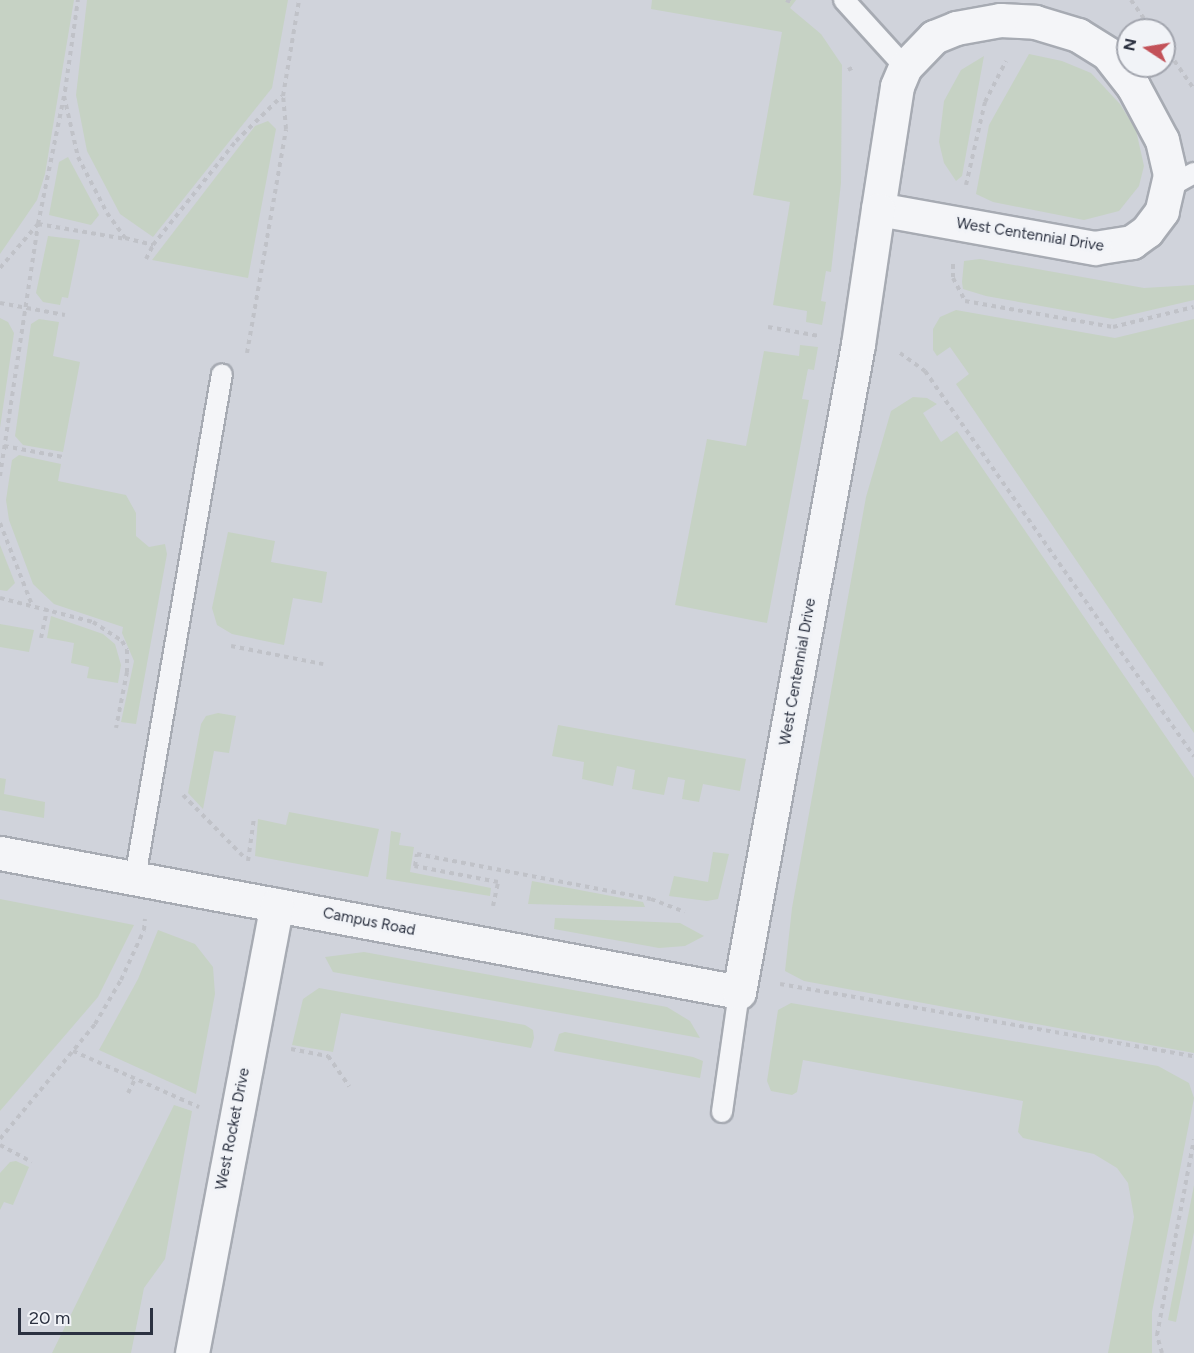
<!DOCTYPE html>
<style>
body{margin:0}
#map{position:relative;width:1194px;height:1353px;overflow:hidden;background:#e2e4e9;font-family:Figtree,sans-serif}
div>[style]{position:absolute}
.built>*{inset:0;background:#d0d3db}
.green>*{inset:0;background:#c6d2c4}
.path>*{height:4px;margin-top:-2px;transform-origin:0;background:repeating-linear-gradient(90deg,#c0c2c8 0 4.5px,transparent 0 9px)}
.roads{filter:drop-shadow(2px 0 #a7abb3) drop-shadow(-2px 0 #a7abb3) drop-shadow(0 2px #a7abb3) drop-shadow(0 -2px #a7abb3)}
.lane>*{height:20px;margin:-10px;padding:0 10px;transform-origin:10px;border-radius:10px;background:#f4f5f8}
.street>*{height:33px;margin:-16.5px;padding:0 16.5px;transform-origin:16.5px;border-radius:16.5px;background:#f4f5f8}
span{translate:-50% -50%;white-space:nowrap;text-align:center;line-height:1.15;-webkit-text-stroke:5px #f1f3f7;paint-order:stroke}
.street-label{font-size:15px;color:#2b3140}
.north{position:absolute;left:1116px;top:18px;width:60px;height:60px;box-sizing:border-box;background:#f1f3f7;border:2px solid #a2a5ae;border-radius:50%;rotate:282deg;font-size:16px;font-weight:700;line-height:24px;text-align:center;color:#2b3140}
.north::after{content:'';display:block;margin:auto;width:21px;height:27px;background:#c35259;clip-path:polygon(50% 0,100% 100%,50% 72%,0 100%)}
.scale{position:absolute;left:18px;top:1308px;width:135px;height:27px;box-sizing:border-box;border:3px solid #2b3140;border-top:0;padding-left:8px;font-size:18px;line-height:21px;white-space:nowrap;color:#2b3140;-webkit-text-stroke:4px #f1f3f7;paint-order:stroke}
</style>
<div id="map">
<div class="built">
<i style="clip-path:polygon(evenodd,0 0,1194px 0,1194px 1353px,0 1353px,0 0,1128px 30px,1164px 30px,1164px 66px,1128px 66px,1128px 30px)"></i>
</div>
<div class="green">
<i style="clip-path:polygon(0 0,74px 0,45px 174px,37px 200px,0 254px)"></i>
<i style="clip-path:polygon(87px 0,288px 0,272px 88px,153px 237px,120px 214px,87px 151px,76px 95px)"></i>
<i style="clip-path:polygon(652px 0,796px 0,790px 8px,821px 34px,842px 65px,841px 183px,831px 272px,826px 271px,821px 301px,826px 302px,822px 325px,806px 322px,807px 311px,773px 305px,790px 202px,753px 195px,782px 32px,651px 9px)"></i>
<i style="clip-path:polygon(1029px 54px,1062px 61px,1091px 73px,1120px 104px,1136px 130px,1144px 166px,1139px 186px,1119px 211px,1084px 220px,993px 202px,976px 194px,989px 125px)"></i>
<i style="clip-path:polygon(984px 56px,962px 176px,956px 181px,944px 163px,939px 142px,944px 101px,961px 70px)"></i>
<i style="clip-path:polygon(268px 121px,276px 129px,248px 278px,152px 260px,255px 126px)"></i>
<i style="clip-path:polygon(68px 157px,99px 215px,91px 225px,49px 215px,59px 162px)"></i>
<i style="clip-path:polygon(48px 236px,80px 240px,68px 298px,62px 297px,60px 305px,43px 302px,36px 293px)"></i>
<i style="clip-path:polygon(980px 259px,1144px 288px,1194px 285px,1194px 300px,1113px 319px,986px 296px,963px 289px,962px 282px,964px 261px)"></i>
<i style="clip-path:polygon(956px 310px,1115px 338px,1194px 319px,1194px 733px,956px 384px,969px 374px,950px 347px,937px 356px,933px 350px,933px 329px,940px 317px)"></i>
<i style="clip-path:polygon(0 318px,8px 322px,14px 333px,0 428px)"></i>
<i style="clip-path:polygon(39px 319px,59px 322px,53px 356px,80px 362px,63px 452px,23px 445px,15px 436px,31px 324px)"></i>
<i style="clip-path:polygon(800px 345px,818px 347px,814px 370px,808px 369px,802px 399px,809px 400px,767px 623px,675px 605px,707px 439px,746px 446px,764px 351px,799px 356px)"></i>
<i style="clip-path:polygon(913px 397px,927px 398px,937px 404px,923px 413px,941px 442px,957px 431px,1194px 778px,1194px 1053px,804px 981px,785px 971px,792px 908px,866px 497px,891px 411px)"></i>
<i style="clip-path:polygon(19px 455px,61px 464px,58px 481px,126px 495px,136px 513px,136px 536px,149px 547px,165px 544px,167px 554px,136px 724px,121px 722px,134px 661px,122px 633px,123px 627px,54px 604px,33px 584px,9px 520px,6px 500px,12px 460px)"></i>
<i style="clip-path:polygon(228px 532px,275px 541px,271px 562px,327px 572px,322px 603px,293px 598px,284px 645px,232px 634px,217px 625px,212px 608px)"></i>
<i style="clip-path:polygon(0 545px,15px 583px,7px 591px,0 590px)"></i>
<i style="clip-path:polygon(51px 616px,103px 634px,115px 644px,121px 665px,118px 683px,87px 678px,89px 667px,71px 663px,74px 643px,47px 638px)"></i>
<i style="clip-path:polygon(0 624px,34px 630px,29px 652px,0 647px)"></i>
<i style="clip-path:polygon(218px 713px,236px 716px,229px 753px,214px 751px,203px 809px,188px 793px,201px 724px,206px 716px)"></i>
<i style="clip-path:polygon(558px 725px,746px 759px,740px 791px,703px 784px,699px 802px,682px 799px,685px 780px,668px 777px,664px 795px,632px 789px,635px 770px,617px 766px,613px 786px,582px 779px,584px 762px,552px 756px)"></i>
<i style="clip-path:polygon(0 778px,6px 779px,4px 794px,45px 802px,44px 818px,0 810px)"></i>
<i style="clip-path:polygon(289px 812px,379px 829px,368px 877px,255px 856px,258px 819px,286px 825px)"></i>
<i style="clip-path:polygon(391px 831px,401px 833px,399px 845px,414px 847px,410px 872px,491px 888px,490px 896px,386px 879px)"></i>
<i style="clip-path:polygon(713px 852px,729px 854px,718px 899px,707px 901px,669px 896px,674px 876px,708px 882px)"></i>
<i style="clip-path:polygon(532px 881px,643px 902px,645px 907px,528px 904px)"></i>
<i style="clip-path:polygon(0 899px,134px 925px,98px 997px,0 1111px)"></i>
<i style="clip-path:polygon(555px 918px,680px 923px,704px 936px,685px 946px,659px 948px,554px 929px)"></i>
<i style="clip-path:polygon(158px 930px,195px 944px,213px 967px,215px 994px,196px 1094px,99px 1050px,138px 979px)"></i>
<i style="clip-path:polygon(364px 952px,667px 1007px,690px 1021px,700px 1038px,333px 972px,325px 957px)"></i>
<i style="clip-path:polygon(319px 988px,525px 1025px,533px 1030px,534px 1038px,531px 1048px,341px 1013px,333px 1052px,292px 1045px,303px 999px)"></i>
<i style="clip-path:polygon(791px 1003px,1158px 1066px,1189px 1083px,1194px 1098px,1152px 1312px,1152px 1353px,1108px 1353px,1134px 1217px,1128px 1183px,1117px 1168px,1094px 1154px,1023px 1138px,1018px 1132px,1023px 1101px,803px 1060px,797px 1092px,792px 1095px,771px 1091px,767px 1081px,778px 1010px)"></i>
<i style="clip-path:polygon(565px 1032px,693px 1057px,703px 1061px,700px 1078px,554px 1051px,559px 1034px)"></i>
<i style="clip-path:polygon(174px 1105px,192px 1111px,165px 1259px,144px 1288px,131px 1353px,52px 1353px)"></i>
<i style="clip-path:polygon(16px 1161px,29px 1167px,13px 1205px,4px 1202px,0 1210px,0 1173px,10px 1162px)"></i>
<i style="clip-path:polygon(1194px 1185px,1194px 1232px,1176px 1322px,1168px 1320px)"></i>
</div>
<div class="path">
<i style="left:786px;top:0;width:5px;rotate:22deg"></i>
<i style="left:1131px;top:0;width:37px;rotate:55deg"></i>
<i style="left:1164px;top:46px;width:52px;rotate:55.1deg"></i>
<i style="left:848px;top:70px;width:7px;rotate:-27deg"></i>
<i style="left:64px;top:96px;width:63px;rotate:77.1deg"></i>
<i style="left:78px;top:157px;width:63px;rotate:62.6deg"></i>
<i style="left:107px;top:213px;width:31px;rotate:54deg"></i>
<i style="left:125px;top:238px;width:29px;rotate:14deg"></i>
<i style="left:153px;top:245px;width:133px;rotate:-51.4deg"></i>
<i style="left:236px;top:141px;width:64px;rotate:-44.4deg"></i>
<i style="left:966px;top:185px;width:85px;rotate:-77.1deg"></i>
<i style="left:985px;top:102px;width:46px;rotate:-62.9deg"></i>
<i style="left:146px;top:259px;width:16px;rotate:-63deg"></i>
<i style="left:953px;top:264px;width:14px;rotate:90deg"></i>
<i style="left:953px;top:278px;width:26px;rotate:62deg"></i>
<i style="left:965px;top:301px;width:150px;rotate:10deg"></i>
<i style="left:1113px;top:327px;width:83px;rotate:-13.9deg"></i>
<i style="left:0;top:268px;width:58px;rotate:-49.2deg"></i>
<i style="left:38px;top:224px;width:136px;rotate:-78.5deg"></i>
<i style="left:65px;top:91px;width:92px;rotate:-81.9deg"></i>
<i style="left:0;top:303px;width:66px;rotate:10.5deg"></i>
<i style="left:768px;top:327px;width:52px;rotate:10deg"></i>
<i style="left:247px;top:353px;width:227px;rotate:-80.1deg"></i>
<i style="left:286px;top:129px;width:33px;rotate:-95deg"></i>
<i style="left:283px;top:96px;width:97px;rotate:-80.5deg"></i>
<i style="left:900px;top:353px;width:31px;rotate:36deg"></i>
<i style="left:925px;top:371px;width:470px;rotate:55.1deg"></i>
<i style="left:4px;top:446px;width:60px;rotate:10.6deg"></i>
<i style="left:0;top:476px;width:255px;rotate:-81.4deg"></i>
<i style="left:38px;top:224px;width:89px;rotate:9.7deg"></i>
<i style="left:0;top:523px;width:88px;rotate:68.7deg"></i>
<i style="left:0;top:598px;width:96px;rotate:14.5deg"></i>
<i style="left:93px;top:622px;width:35px;rotate:33deg"></i>
<i style="left:122px;top:641px;width:10px;rotate:61deg"></i>
<i style="left:127px;top:650px;width:22px;rotate:90deg"></i>
<i style="left:127px;top:672px;width:57px;rotate:101.1deg"></i>
<i style="left:41px;top:638px;width:30px;rotate:-78deg"></i>
<i style="left:231px;top:646px;width:94px;rotate:11.1deg"></i>
<i style="left:183px;top:795px;width:86px;rotate:45.5deg"></i>
<i style="left:248px;top:861px;width:43px;rotate:-82.1deg"></i>
<i style="left:493px;top:906px;width:25px;rotate:-78deg"></i>
<i style="left:498px;top:882px;width:85px;rotate:-169.1deg"></i>
<i style="left:415px;top:866px;width:12px;rotate:-81deg"></i>
<i style="left:417px;top:854px;width:238px;rotate:10.9deg"></i>
<i style="left:651px;top:899px;width:36px;rotate:21deg"></i>
<i style="left:780px;top:984px;width:420px;rotate:9.9deg"></i>
<i style="left:291px;top:1049px;width:38px;rotate:11deg"></i>
<i style="left:328px;top:1056px;width:37px;rotate:55deg"></i>
<i style="left:73px;top:1051px;width:138px;rotate:24deg"></i>
<i style="left:128px;top:1093px;width:16px;rotate:-63deg"></i>
<i style="left:0;top:1139px;width:149px;rotate:-50.4deg"></i>
<i style="left:95px;top:1024px;width:51px;rotate:-59.4deg"></i>
<i style="left:121px;top:980px;width:55px;rotate:-65.3deg"></i>
<i style="left:144px;top:930px;width:11px;rotate:-85deg"></i>
<i style="left:0;top:1145px;width:36px;rotate:28deg"></i>
<i style="left:1162px;top:1353px;width:19px;rotate:-106deg"></i>
<i style="left:1157px;top:1335px;width:199px;rotate:-79.3deg"></i>
</div>
<div class="roads">
<div class="lane">
<i style="left:844px;top:0;width:91px;rotate:47.7deg"></i>
<i style="left:1169px;top:187px;width:29px;rotate:-29deg"></i>
<i style="left:135px;top:878px;width:511px;rotate:-80.21deg"></i>
<i style="left:722px;top:1112px;width:121px;rotate:-81.9deg"></i>
</div>
<div class="street">
<i style="left:1000px;top:20px;width:35px;rotate:3deg"></i>
<i style="left:1035px;top:22px;width:45px;rotate:16.8deg"></i>
<i style="left:1078px;top:35px;width:36px;rotate:32deg"></i>
<i style="left:1108px;top:54px;width:41px;rotate:52deg"></i>
<i style="left:1133px;top:86px;width:61px;rotate:61.8deg"></i>
<i style="left:1162px;top:140px;width:36px;rotate:77deg"></i>
<i style="left:1170px;top:175px;width:37px;rotate:103deg"></i>
<i style="left:1162px;top:211px;width:25px;rotate:127deg"></i>
<i style="left:1147px;top:231px;width:19px;rotate:144deg"></i>
<i style="left:1132px;top:242px;width:37px;rotate:171deg"></i>
<i style="left:1095px;top:248px;width:220px;rotate:-169.8deg"></i>
<i style="left:878px;top:209px;width:124px;rotate:-81.2deg"></i>
<i style="left:897px;top:86px;width:21px;rotate:-67deg"></i>
<i style="left:905px;top:67px;width:42px;rotate:-46deg"></i>
<i style="left:934px;top:37px;width:24px;rotate:-22deg"></i>
<i style="left:956px;top:28px;width:45px;rotate:-10.3deg"></i>
<i style="left:0;top:853px;width:752px;rotate:10.65deg"></i>
<i style="left:739px;top:992px;width:659px;rotate:-79.59deg"></i>
<i style="left:858px;top:344px;width:136px;rotate:-81.6deg"></i>
<i style="left:192px;top:1353px;width:456px;rotate:-79.3deg"></i>
</div>
</div>
<div class="street-label">
<span style="left:1030px;top:235px;rotate:9deg">West Centennial Drive</span>
<span style="left:798px;top:672px;rotate:-80deg">West Centennial Drive</span>
<span style="left:369px;top:922px;rotate:11deg">Campus Road</span>
<span style="left:233px;top:1129px;rotate:-79deg">West Rocket Drive</span>
</div>
<div class="north">N</div>
<div class="scale">20 m</div>
</div>
